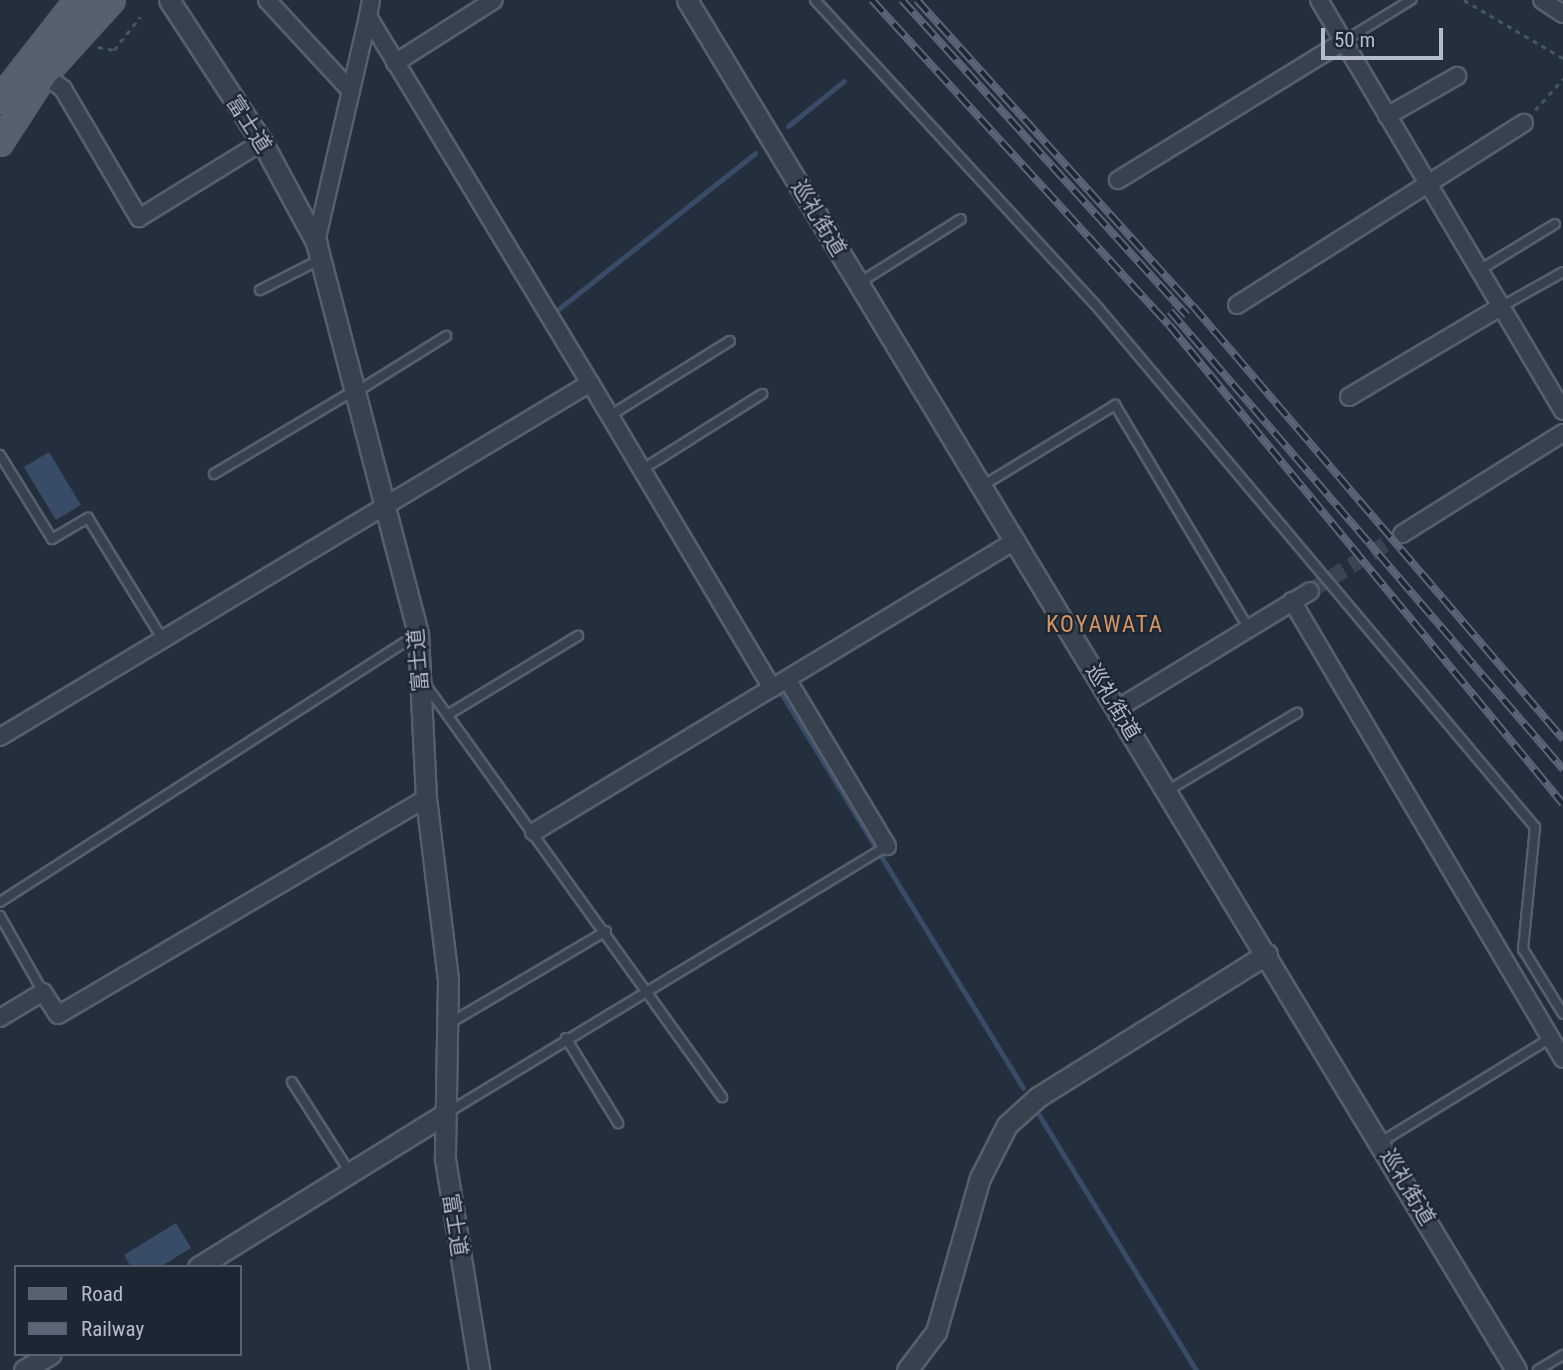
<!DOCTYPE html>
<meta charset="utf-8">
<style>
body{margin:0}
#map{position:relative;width:1563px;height:1370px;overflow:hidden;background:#242f3e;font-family:"Roboto Condensed","Noto Sans JP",sans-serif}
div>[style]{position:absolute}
.water>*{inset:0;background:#394c67}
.stream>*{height:5px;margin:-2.5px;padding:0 2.5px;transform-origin:2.5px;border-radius:2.5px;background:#394c67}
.minor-tunnel>*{height:16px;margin-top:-8px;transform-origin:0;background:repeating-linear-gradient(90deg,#3a4453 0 16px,transparent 0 24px)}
.path>*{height:2.5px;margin-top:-1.25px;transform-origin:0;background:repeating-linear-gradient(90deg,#44595c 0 5px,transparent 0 10px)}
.roads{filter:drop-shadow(2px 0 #565f6c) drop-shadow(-2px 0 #565f6c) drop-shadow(0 2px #565f6c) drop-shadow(0 -2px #565f6c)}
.service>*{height:8px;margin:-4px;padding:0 4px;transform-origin:4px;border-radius:4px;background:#38414e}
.minor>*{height:16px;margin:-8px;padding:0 8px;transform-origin:8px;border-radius:8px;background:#38414e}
.tertiary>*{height:19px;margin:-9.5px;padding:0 9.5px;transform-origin:9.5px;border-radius:9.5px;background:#38414e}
.primary>*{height:24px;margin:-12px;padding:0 12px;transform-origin:12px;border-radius:12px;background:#56606e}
.rail>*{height:8px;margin-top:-4px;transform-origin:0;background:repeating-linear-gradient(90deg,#1d2633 0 16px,#5a6575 0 32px);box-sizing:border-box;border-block:2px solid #5a6575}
span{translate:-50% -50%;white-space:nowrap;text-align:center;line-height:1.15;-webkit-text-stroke:5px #1d2633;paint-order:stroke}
.street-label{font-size:21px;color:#b4bcc9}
.neighbourhood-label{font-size:23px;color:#d59563;letter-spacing:2px}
.legend{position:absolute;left:14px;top:1265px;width:228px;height:91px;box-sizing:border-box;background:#1d2633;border:2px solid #59626f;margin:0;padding:9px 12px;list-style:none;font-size:21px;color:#b4bcc9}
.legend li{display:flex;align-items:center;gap:14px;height:35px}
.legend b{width:35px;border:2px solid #59626f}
.scale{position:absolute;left:1321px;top:28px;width:122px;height:32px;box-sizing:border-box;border:4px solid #b4bcc9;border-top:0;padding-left:9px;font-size:21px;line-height:24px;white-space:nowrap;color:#b4bcc9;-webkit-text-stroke:5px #1d2633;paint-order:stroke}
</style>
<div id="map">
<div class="water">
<i style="clip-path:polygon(49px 452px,81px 505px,56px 520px,24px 467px)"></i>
<i style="clip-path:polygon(176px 1223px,191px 1248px,160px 1267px,131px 1267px,124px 1255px)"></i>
</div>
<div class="stream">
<i style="left:788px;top:126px;width:72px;rotate:-38.8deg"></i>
<i style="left:612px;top:405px;width:109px;rotate:-120.8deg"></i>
<i style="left:556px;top:311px;width:254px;rotate:-38.4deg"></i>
<i style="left:778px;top:688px;width:469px;rotate:58.5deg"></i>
<i style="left:1039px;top:1115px;width:299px;rotate:58.4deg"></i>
</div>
<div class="minor-tunnel">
<i style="left:1310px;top:591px;width:108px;rotate:-31.8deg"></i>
</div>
<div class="path">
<i style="left:1464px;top:0;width:115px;rotate:30.4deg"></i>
<i style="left:98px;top:47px;width:16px;rotate:11deg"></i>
<i style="left:114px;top:50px;width:42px;rotate:-51.8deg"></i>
<i style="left:1535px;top:110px;width:42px;rotate:-47.9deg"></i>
</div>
<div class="roads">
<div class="service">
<i style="left:815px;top:0;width:412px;rotate:47.4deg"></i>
<i style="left:1094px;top:303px;width:685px;rotate:49.92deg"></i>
<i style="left:1535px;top:827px;width:123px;rotate:95.6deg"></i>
<i style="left:1523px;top:949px;width:76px;rotate:58.4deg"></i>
<i style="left:1344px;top:41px;width:79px;rotate:-31.5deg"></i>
<i style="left:1478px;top:271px;width:90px;rotate:-31.4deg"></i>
<i style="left:859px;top:283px;width:120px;rotate:-32.1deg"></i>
<i style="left:260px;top:290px;width:68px;rotate:-26.9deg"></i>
<i style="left:1499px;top:308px;width:73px;rotate:-29.4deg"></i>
<i style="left:358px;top:391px;width:104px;rotate:-32deg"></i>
<i style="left:611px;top:415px;width:140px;rotate:-31.9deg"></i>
<i style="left:0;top:455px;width:99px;rotate:58.2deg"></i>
<i style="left:52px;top:539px;width:42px;rotate:-30.3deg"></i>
<i style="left:88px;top:518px;width:143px;rotate:58.4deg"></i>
<i style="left:643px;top:469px;width:141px;rotate:-32.2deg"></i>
<i style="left:214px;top:474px;width:164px;rotate:-30.8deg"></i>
<i style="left:982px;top:486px;width:156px;rotate:-31.3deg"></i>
<i style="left:1115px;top:405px;width:259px;rotate:59.1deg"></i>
<i style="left:425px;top:684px;width:509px;rotate:54.28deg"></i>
<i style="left:449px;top:714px;width:151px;rotate:-31.2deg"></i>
<i style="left:1167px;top:791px;width:152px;rotate:-31deg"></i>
<i style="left:0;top:902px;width:494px;rotate:-32.7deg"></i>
<i style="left:0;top:916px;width:87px;rotate:60.5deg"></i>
<i style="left:450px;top:1023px;width:181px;rotate:-30.5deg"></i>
<i style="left:566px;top:1038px;width:100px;rotate:58.5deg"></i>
<i style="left:292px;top:1082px;width:106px;rotate:57.4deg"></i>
<i style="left:447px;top:1113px;width:515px;rotate:-31.25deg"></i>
<i style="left:1381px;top:1142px;width:199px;rotate:-31.5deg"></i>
<i style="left:1538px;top:1370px;width:29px;rotate:-31deg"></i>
</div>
<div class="minor">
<i style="left:267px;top:0;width:124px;rotate:47.3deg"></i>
<i style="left:1319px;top:0;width:478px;rotate:59.3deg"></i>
<i style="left:1542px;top:0;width:25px;rotate:34deg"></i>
<i style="left:395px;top:63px;width:117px;rotate:-32.5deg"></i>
<i style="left:44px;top:75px;width:24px;rotate:36deg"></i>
<i style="left:63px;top:89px;width:150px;rotate:59.5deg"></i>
<i style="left:139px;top:218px;width:145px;rotate:-31.7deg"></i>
<i style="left:1387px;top:116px;width:81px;rotate:-29.7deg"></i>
<i style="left:1118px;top:180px;width:265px;rotate:-31.6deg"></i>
<i style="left:316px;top:242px;width:232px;rotate:-77deg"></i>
<i style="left:1237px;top:305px;width:340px;rotate:-32.4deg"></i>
<i style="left:1349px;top:397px;width:174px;rotate:-30.7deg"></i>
<i style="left:1402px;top:534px;width:190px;rotate:-32.1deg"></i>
<i style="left:1292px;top:601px;width:532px;rotate:59.39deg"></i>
<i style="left:787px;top:679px;width:195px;rotate:59.1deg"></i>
<i style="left:772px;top:688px;width:285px;rotate:-31.2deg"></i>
<i style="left:1117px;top:709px;width:226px;rotate:-31.4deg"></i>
<i style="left:0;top:737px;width:688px;rotate:-30.96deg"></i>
<i style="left:590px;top:383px;width:429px;rotate:-121.2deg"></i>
<i style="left:368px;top:16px;width:16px;rotate:-79deg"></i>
<i style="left:534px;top:832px;width:278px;rotate:-31.2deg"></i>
<i style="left:772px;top:688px;width:355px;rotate:-120.8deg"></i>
<i style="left:0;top:1018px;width:50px;rotate:-31.2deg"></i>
<i style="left:43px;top:992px;width:27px;rotate:57deg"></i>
<i style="left:58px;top:1015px;width:427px;rotate:-30.5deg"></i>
</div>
<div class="tertiary">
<i style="left:169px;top:0;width:170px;rotate:56.8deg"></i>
<i style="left:262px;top:142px;width:114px;rotate:61.6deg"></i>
<i style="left:316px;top:242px;width:405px;rotate:75.4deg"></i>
<i style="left:418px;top:634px;width:164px;rotate:87.2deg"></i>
<i style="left:426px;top:798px;width:184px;rotate:83.1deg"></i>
<i style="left:448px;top:981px;width:178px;rotate:91deg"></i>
<i style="left:445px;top:1159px;width:214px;rotate:80.8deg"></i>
<i style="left:687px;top:0;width:1601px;rotate:58.82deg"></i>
<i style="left:198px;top:1267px;width:291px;rotate:-31.8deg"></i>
<i style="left:24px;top:1370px;width:31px;rotate:-31deg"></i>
<i style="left:907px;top:1370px;width:48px;rotate:-52.7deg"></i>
<i style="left:936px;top:1332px;width:160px;rotate:-74.1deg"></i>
<i style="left:980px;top:1178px;width:59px;rotate:-63deg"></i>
<i style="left:1007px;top:1125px;width:42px;rotate:-42.1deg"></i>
<i style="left:1038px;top:1097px;width:270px;rotate:-32deg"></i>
</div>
<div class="primary">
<i style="left:0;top:100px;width:127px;rotate:-52deg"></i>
<i style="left:0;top:143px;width:81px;rotate:-57.1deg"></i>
<i style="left:44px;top:75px;width:101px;rotate:-47.8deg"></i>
</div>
</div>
<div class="rail">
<i style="left:872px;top:0;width:440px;rotate:47.6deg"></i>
<i style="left:1169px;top:325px;width:620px;rotate:50.56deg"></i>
<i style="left:902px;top:0;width:425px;rotate:47.9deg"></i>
<i style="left:917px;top:0;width:412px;rotate:48deg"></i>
<i style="left:1193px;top:306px;width:570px;rotate:49.49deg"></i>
<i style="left:1170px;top:311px;width:604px;rotate:49.37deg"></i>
</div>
<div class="street-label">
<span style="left:249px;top:124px;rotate:57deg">富士道</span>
<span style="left:819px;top:218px;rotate:59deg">巡礼街道</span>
<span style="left:418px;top:660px;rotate:-95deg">富士道</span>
<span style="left:1113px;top:702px;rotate:59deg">巡礼街道</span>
<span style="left:1408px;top:1187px;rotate:59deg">巡礼街道</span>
<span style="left:455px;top:1225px;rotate:81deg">富士道</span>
</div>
<div class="neighbourhood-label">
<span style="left:1105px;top:625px">KOYAWATA</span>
</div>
<ul class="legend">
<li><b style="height:9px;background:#56606e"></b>Road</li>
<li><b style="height:9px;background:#5a6575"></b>Railway</li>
</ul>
<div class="scale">50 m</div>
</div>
